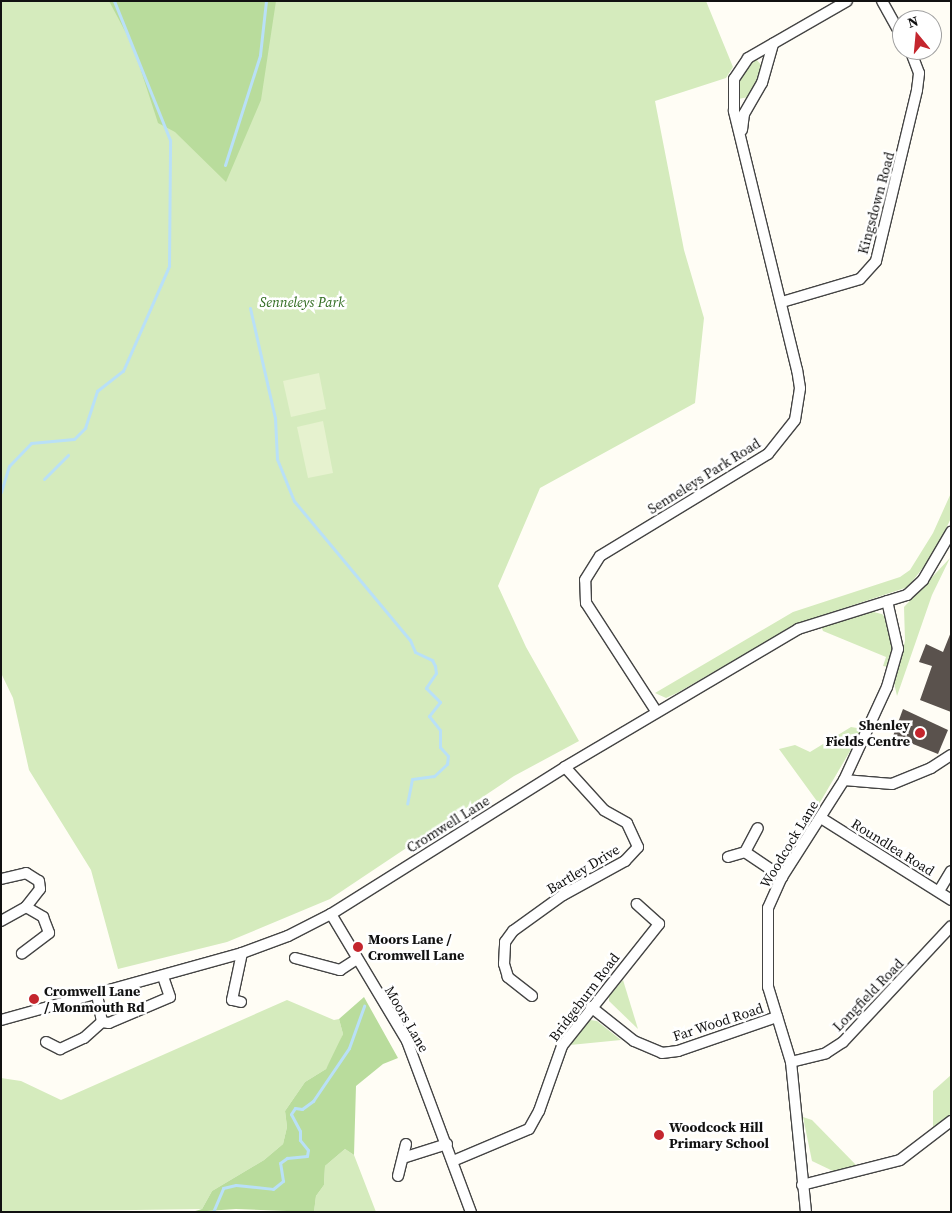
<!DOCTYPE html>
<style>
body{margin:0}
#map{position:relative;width:952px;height:1213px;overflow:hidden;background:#fffdf5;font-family:"Source Serif 4",serif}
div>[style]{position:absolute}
.green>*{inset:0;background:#d5ebbd}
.forest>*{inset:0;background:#b9dc9c}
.pitch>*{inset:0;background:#e6f2cf}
.stream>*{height:3px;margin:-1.5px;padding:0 1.5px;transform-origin:1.5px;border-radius:1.5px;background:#b9e0f7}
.building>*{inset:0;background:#5a524d}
.roads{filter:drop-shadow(1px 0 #444) drop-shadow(-1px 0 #444) drop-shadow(0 1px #444) drop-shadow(0 -1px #444)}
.minor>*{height:10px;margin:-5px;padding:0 5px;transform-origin:5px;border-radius:5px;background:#fff}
.dots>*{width:14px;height:14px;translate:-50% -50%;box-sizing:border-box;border:2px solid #fff;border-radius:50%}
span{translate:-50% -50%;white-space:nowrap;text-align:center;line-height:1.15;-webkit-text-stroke:5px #fff;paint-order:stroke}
.street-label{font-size:14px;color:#111}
.park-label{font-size:14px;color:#2f6b1f;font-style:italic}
.poi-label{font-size:14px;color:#111;font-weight:700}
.right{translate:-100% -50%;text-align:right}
.left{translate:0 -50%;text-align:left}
.frame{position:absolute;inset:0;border:2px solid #111;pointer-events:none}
.north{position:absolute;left:892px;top:10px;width:50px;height:50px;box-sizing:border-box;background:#fff;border:1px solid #a0a0a0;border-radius:50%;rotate:343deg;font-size:14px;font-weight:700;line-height:20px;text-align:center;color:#111}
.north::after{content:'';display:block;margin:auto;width:18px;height:22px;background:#c4262e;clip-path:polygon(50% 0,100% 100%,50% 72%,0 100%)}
</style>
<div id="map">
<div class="green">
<i style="clip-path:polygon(1px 1px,706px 1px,733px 67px,726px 78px,655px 101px,684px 250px,704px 318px,695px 403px,540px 488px,498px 586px,526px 647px,579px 741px,514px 776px,330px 899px,227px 942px,118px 969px,91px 870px,29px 770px,13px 698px,1px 673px)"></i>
<i style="clip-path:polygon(756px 59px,763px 67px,762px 73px,749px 97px,738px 99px,736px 81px,742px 67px)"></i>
<i style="clip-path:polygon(951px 493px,951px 518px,935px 552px,908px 587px,799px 623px,677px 693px,666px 698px,655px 693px,793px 612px,900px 577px,910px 570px,933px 533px)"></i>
<i style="clip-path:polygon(950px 558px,932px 595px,897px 696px,894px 683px,905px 641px,904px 607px)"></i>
<i style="clip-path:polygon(869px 611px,882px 614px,887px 619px,894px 644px,889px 667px,883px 666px,886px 657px,823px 631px,821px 626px)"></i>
<i style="clip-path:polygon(851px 727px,863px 729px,819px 804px,779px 749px,795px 745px,810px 752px)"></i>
<i style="clip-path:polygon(623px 980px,638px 1029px,609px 1001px,609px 996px)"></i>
<i style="clip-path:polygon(287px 1000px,334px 1020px,339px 1019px,343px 1034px,336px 1052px,326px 1069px,305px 1082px,285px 1111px,287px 1127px,283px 1144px,264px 1160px,212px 1191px,202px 1209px,1px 1212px,1px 1078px,21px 1081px,61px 1100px)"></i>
<i style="clip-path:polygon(590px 1020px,597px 1021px,621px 1040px,570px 1045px)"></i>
<i style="clip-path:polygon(951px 1075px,951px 1121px,933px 1137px,933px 1091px)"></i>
<i style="clip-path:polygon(803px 1117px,812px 1120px,858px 1167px,835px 1172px,812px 1161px)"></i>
<i style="clip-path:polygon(345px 1149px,354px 1155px,376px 1212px,314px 1212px,316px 1196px,324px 1185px,325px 1166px)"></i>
</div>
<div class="forest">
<i style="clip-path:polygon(109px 1px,276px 1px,261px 100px,226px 182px,175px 132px,158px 123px,133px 46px)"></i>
<i style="clip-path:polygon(364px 997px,398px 1058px,383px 1064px,356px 1086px,354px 1155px,345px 1149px,325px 1166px,324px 1185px,316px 1196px,314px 1212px,236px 1209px,192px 1212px,202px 1209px,212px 1191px,264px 1160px,283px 1144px,287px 1127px,285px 1111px,305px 1082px,326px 1069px,343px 1034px,339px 1019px)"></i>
</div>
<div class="pitch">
<i style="clip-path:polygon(319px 373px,326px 409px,291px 417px,283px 381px)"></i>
<i style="clip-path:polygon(323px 421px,333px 473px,308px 478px,297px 427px)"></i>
</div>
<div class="stream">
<i style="left:225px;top:165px;width:115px;rotate:-72.3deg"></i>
<i style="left:260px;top:55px;width:54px;rotate:-83.7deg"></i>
<i style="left:250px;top:308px;width:113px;rotate:77.2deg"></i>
<i style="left:275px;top:418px;width:41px;rotate:87.2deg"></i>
<i style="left:277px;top:459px;width:45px;rotate:68deg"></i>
<i style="left:294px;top:501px;width:181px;rotate:50.2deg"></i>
<i style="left:410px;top:640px;width:13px;rotate:67deg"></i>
<i style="left:415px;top:652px;width:19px;rotate:25deg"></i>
<i style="left:432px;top:660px;width:7px;rotate:63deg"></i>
<i style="left:435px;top:666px;width:7px;rotate:82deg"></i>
<i style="left:436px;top:673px;width:18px;rotate:124deg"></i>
<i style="left:426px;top:688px;width:20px;rotate:45deg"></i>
<i style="left:440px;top:702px;width:18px;rotate:128deg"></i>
<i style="left:429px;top:716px;width:18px;rotate:52deg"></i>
<i style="left:440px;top:730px;width:17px;rotate:90deg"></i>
<i style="left:440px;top:747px;width:12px;rotate:48deg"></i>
<i style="left:448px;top:756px;width:8px;rotate:97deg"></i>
<i style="left:447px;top:764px;width:18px;rotate:137deg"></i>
<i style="left:434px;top:776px;width:22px;rotate:172deg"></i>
<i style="left:412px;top:779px;width:25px;rotate:101deg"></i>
<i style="left:44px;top:479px;width:34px;rotate:-45deg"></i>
<i style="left:1px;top:492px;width:27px;rotate:-73deg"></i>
<i style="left:9px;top:466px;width:32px;rotate:-46deg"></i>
<i style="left:31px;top:443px;width:43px;rotate:-5.3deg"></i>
<i style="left:74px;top:439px;width:16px;rotate:-45deg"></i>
<i style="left:85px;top:428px;width:39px;rotate:-72deg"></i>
<i style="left:97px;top:391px;width:33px;rotate:-38deg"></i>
<i style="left:123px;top:371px;width:115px;rotate:-66.3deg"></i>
<i style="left:169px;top:266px;width:126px;rotate:-89.5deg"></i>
<i style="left:170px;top:140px;width:150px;rotate:-111.9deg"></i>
<i style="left:213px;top:1212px;width:26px;rotate:-67deg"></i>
<i style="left:223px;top:1188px;width:13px;rotate:-13deg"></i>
<i style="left:236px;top:1185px;width:37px;rotate:6deg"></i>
<i style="left:273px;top:1189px;width:13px;rotate:-39deg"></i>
<i style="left:283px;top:1181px;width:18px;rotate:-99deg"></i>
<i style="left:280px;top:1163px;width:9px;rotate:-36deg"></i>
<i style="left:287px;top:1158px;width:20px;rotate:-6deg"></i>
<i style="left:307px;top:1156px;width:6px;rotate:-81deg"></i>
<i style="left:308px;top:1150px;width:13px;rotate:-129deg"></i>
<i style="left:300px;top:1140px;width:9px;rotate:-90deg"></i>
<i style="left:300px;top:1131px;width:19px;rotate:-118deg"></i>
<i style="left:291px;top:1114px;width:7px;rotate:-56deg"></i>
<i style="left:295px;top:1108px;width:7px;rotate:8deg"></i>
<i style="left:302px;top:1109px;width:14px;rotate:-36deg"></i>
<i style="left:313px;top:1101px;width:64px;rotate:-55.8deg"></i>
<i style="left:349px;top:1048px;width:45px;rotate:-70.3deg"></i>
</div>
<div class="building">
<i style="clip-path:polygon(951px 632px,951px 712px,920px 700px,932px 666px,919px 662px,926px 644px,943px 652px)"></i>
<i style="clip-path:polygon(903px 709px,948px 730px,938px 754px,893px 736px)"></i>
</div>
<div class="roads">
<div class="minor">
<i style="left:882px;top:1px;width:41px;rotate:60.9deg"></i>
<i style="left:742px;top:130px;width:16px;rotate:-83deg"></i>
<i style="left:744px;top:114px;width:36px;rotate:-60deg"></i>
<i style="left:762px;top:83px;width:41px;rotate:-74.2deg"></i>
<i style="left:782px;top:302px;width:81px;rotate:-16.4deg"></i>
<i style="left:860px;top:279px;width:24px;rotate:-48deg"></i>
<i style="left:876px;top:261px;width:176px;rotate:-76.5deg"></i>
<i style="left:917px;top:90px;width:17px;rotate:-83deg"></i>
<i style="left:919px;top:73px;width:25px;rotate:-111deg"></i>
<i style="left:656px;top:711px;width:129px;rotate:-122.9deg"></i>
<i style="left:586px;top:603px;width:23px;rotate:-92deg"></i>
<i style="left:585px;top:580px;width:28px;rotate:-58deg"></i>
<i style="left:600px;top:556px;width:197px;rotate:-31.3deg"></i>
<i style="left:768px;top:454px;width:43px;rotate:-51.5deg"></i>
<i style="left:795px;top:420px;width:32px;rotate:-81deg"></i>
<i style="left:800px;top:388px;width:18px;rotate:-99deg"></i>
<i style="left:797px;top:370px;width:267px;rotate:-103.7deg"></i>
<i style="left:734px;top:111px;width:32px;rotate:-90deg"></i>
<i style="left:734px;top:79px;width:25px;rotate:-56deg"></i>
<i style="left:748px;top:58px;width:114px;rotate:-29.9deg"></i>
<i style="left:844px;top:780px;width:48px;rotate:4.8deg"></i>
<i style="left:892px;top:784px;width:42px;rotate:-22.3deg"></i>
<i style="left:931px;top:768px;width:24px;rotate:-33deg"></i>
<i style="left:821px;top:818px;width:154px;rotate:32.2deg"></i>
<i style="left:745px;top:852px;width:45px;rotate:34deg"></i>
<i style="left:728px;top:857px;width:18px;rotate:-16deg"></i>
<i style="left:745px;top:852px;width:27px;rotate:-62deg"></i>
<i style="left:1px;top:879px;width:26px;rotate:-13deg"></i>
<i style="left:26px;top:873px;width:15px;rotate:32deg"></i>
<i style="left:39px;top:881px;width:8px;rotate:83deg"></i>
<i style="left:40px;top:889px;width:23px;rotate:128deg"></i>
<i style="left:26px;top:907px;width:20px;rotate:30deg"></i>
<i style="left:43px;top:917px;width:17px;rotate:69deg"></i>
<i style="left:49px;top:933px;width:34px;rotate:143deg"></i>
<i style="left:939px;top:891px;width:23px;rotate:-59deg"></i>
<i style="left:331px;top:914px;width:148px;rotate:59.1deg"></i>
<i style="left:407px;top:1041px;width:183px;rotate:69.5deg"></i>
<i style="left:1px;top:921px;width:29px;rotate:-29deg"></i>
<i style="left:295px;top:958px;width:47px;rotate:14.9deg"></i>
<i style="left:340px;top:970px;width:20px;rotate:-33deg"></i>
<i style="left:97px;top:994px;width:28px;rotate:80deg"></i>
<i style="left:102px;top:1022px;width:7px;rotate:8deg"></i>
<i style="left:109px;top:1023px;width:66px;rotate:-23.1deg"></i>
<i style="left:170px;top:997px;width:21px;rotate:-109deg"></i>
<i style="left:532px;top:996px;width:31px;rotate:-142deg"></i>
<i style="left:508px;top:977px;width:14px;rotate:-107deg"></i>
<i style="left:504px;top:964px;width:22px;rotate:-87deg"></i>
<i style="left:505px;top:942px;width:14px;rotate:-54deg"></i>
<i style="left:513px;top:931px;width:62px;rotate:-35.8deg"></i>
<i style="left:563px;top:895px;width:71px;rotate:-28.7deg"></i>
<i style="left:625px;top:861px;width:19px;rotate:-47deg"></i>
<i style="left:638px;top:847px;width:26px;rotate:-115deg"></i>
<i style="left:627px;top:823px;width:26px;rotate:-151deg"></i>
<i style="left:604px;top:810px;width:58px;rotate:-132.2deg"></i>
<i style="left:241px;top:1002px;width:9px;rotate:-167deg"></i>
<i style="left:232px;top:1000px;width:48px;rotate:-78deg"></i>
<i style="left:591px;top:1007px;width:55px;rotate:38.3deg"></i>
<i style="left:634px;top:1041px;width:30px;rotate:23deg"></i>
<i style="left:662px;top:1053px;width:16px;rotate:-7deg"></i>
<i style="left:678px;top:1051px;width:105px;rotate:-19deg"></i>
<i style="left:1px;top:1020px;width:250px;rotate:-15.5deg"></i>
<i style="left:242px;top:953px;width:49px;rotate:-20.3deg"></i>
<i style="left:288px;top:936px;width:48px;rotate:-27.1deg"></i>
<i style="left:331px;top:914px;width:276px;rotate:-32.1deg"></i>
<i style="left:565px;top:767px;width:271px;rotate:-30.6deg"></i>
<i style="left:798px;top:629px;width:114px;rotate:-17.3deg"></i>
<i style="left:907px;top:595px;width:22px;rotate:-43deg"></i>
<i style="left:923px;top:580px;width:56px;rotate:-59.7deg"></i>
<i style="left:46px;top:1042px;width:16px;rotate:27deg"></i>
<i style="left:60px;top:1049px;width:26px;rotate:-25deg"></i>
<i style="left:84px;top:1038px;width:24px;rotate:-42deg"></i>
<i style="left:791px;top:1062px;width:36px;rotate:-14deg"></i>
<i style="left:826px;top:1053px;width:20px;rotate:-33deg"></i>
<i style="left:843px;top:1042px;width:158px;rotate:-47deg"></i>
<i style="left:406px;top:1157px;width:43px;rotate:-17.6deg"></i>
<i style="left:453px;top:1161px;width:82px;rotate:-22.8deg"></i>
<i style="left:529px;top:1129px;width:21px;rotate:-61deg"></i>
<i style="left:539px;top:1111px;width:69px;rotate:-70.5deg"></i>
<i style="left:562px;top:1046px;width:156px;rotate:-51.5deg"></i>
<i style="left:659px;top:924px;width:30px;rotate:-138deg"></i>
<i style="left:398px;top:1176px;width:33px;rotate:-76deg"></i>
<i style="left:802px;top:1185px;width:101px;rotate:-14.3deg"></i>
<i style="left:900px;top:1160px;width:64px;rotate:-37.4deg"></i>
<i style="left:806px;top:1212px;width:151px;rotate:-95.7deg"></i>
<i style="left:791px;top:1062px;width:78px;rotate:-107deg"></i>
<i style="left:768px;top:987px;width:79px;rotate:-90deg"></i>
<i style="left:768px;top:908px;width:34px;rotate:-66deg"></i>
<i style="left:782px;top:877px;width:115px;rotate:-57.4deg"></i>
<i style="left:844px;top:780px;width:102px;rotate:-65.2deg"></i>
<i style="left:887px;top:687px;width:40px;rotate:-74deg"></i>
<i style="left:898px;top:649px;width:49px;rotate:-102.9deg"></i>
</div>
</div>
<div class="dots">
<i style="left:920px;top:733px;background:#c4262e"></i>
<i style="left:358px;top:947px;background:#c4262e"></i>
<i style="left:34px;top:999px;background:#c4262e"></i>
<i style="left:659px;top:1135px;background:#c4262e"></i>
</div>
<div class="street-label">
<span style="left:876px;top:203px;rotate:-75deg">Kingsdown Road</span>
<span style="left:704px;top:476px;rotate:-32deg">Senneleys Park Road</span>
<span style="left:448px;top:824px;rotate:-32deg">Cromwell Lane</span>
<span style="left:789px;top:844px;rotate:-59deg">Woodcock Lane</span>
<span style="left:893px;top:847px;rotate:32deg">Roundlea Road</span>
<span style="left:583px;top:869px;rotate:-31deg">Bartley Drive</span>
<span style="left:868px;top:995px;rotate:-46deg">Longfield Road</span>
<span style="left:584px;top:997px;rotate:-53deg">Bridgeburn Road</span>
<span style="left:407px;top:1019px;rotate:60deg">Moors Lane</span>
<span style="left:718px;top:1022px;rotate:-18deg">Far Wood Road</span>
</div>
<div class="park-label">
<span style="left:302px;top:302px">Senneleys Park</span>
</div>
<div class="poi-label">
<span class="right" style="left:910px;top:733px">Shenley<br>Fields Centre</span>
<span class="left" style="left:368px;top:947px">Moors Lane /<br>Cromwell Lane</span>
<span class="left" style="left:44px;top:999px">Cromwell Lane<br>/ Monmouth Rd</span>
<span class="left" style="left:669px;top:1135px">Woodcock Hill<br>Primary School</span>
</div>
<div class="frame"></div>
<div class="north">N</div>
</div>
